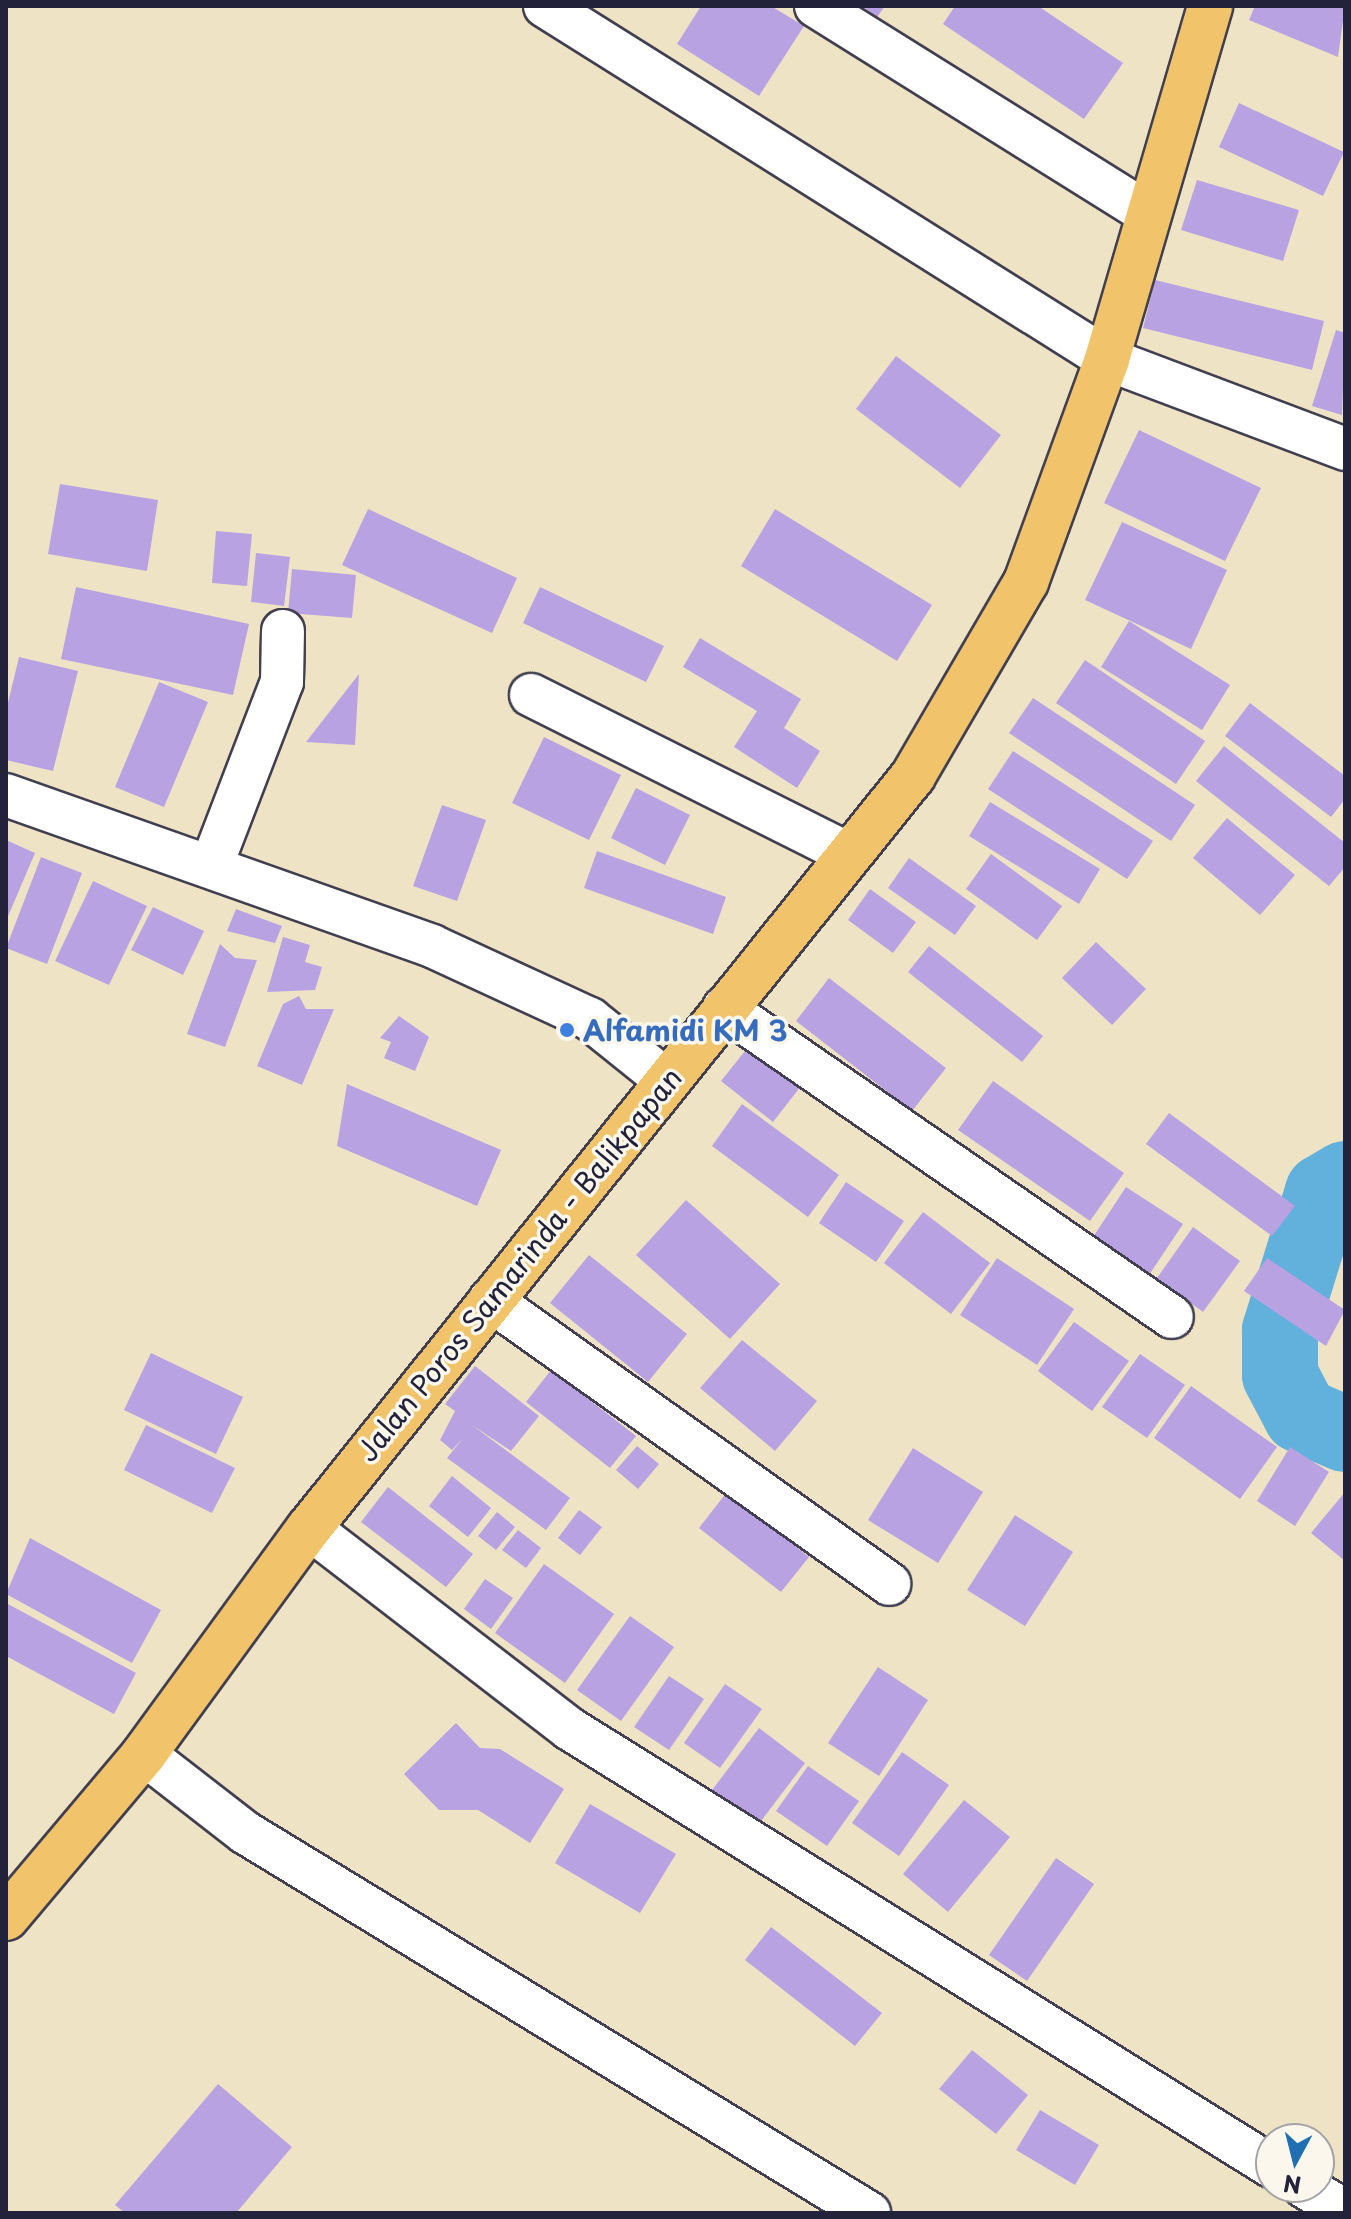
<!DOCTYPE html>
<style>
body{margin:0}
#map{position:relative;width:1351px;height:2219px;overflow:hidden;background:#eee4c5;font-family:"Playpen Sans",sans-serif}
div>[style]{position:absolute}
.river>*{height:76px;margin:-38px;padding:0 38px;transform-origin:38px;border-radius:38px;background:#61b1dc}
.building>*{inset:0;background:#b9a2e2}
.roads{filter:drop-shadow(2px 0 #413f50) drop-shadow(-2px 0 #413f50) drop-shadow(0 2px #413f50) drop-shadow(0 -2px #413f50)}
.minor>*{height:42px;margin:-21px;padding:0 21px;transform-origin:21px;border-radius:21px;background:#fff}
.highway>*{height:44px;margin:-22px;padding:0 22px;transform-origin:22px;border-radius:22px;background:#f1c36a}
.dots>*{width:22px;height:22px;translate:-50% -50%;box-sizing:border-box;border:4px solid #fbf7ec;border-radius:50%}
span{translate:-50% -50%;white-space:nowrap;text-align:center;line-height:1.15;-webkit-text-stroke:7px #fbf7ec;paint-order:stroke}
.shop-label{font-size:28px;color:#366cbe;font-weight:700}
.left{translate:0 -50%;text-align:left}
.street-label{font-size:28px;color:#22223b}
.frame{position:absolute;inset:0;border:8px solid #22223b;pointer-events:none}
.north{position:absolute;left:1255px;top:2123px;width:80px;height:80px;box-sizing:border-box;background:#fbf7ec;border:2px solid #a4a2a5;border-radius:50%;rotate:187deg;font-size:22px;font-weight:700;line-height:32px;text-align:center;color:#22223b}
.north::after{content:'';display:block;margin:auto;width:28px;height:36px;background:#1f6fb2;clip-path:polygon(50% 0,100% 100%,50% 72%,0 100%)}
</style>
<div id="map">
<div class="river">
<i style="left:1345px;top:1179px;width:26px;rotate:149deg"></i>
<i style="left:1323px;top:1192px;width:145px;rotate:107.3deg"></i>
<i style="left:1280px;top:1330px;width:45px;rotate:90deg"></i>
<i style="left:1280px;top:1375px;width:45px;rotate:62.3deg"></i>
<i style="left:1301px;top:1415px;width:48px;rotate:23.4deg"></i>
</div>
<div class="building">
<i style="clip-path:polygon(701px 6px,771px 6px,804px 26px,759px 96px,677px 44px)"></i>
<i style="clip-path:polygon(862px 6px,885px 6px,877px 17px)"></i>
<i style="clip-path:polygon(955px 6px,1038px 6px,1123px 63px,1084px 119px,943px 24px)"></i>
<i style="clip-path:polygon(1255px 6px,1345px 6px,1338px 57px,1249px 20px)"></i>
<i style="clip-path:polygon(1239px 103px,1344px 152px,1323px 196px,1219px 147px)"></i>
<i style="clip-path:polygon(1197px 180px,1299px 210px,1283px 261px,1181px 230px)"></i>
<i style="clip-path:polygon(1155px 280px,1324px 321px,1312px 370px,1143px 328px)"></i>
<i style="clip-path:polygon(1336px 330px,1345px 333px,1342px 415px,1312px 406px)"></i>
<i style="clip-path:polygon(896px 356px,1001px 435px,960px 488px,856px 409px)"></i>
<i style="clip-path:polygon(1139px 430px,1261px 488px,1225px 561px,1104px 503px)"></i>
<i style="clip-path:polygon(60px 484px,158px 500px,147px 571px,48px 554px)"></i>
<i style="clip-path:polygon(368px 509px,517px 578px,492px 633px,342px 565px)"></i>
<i style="clip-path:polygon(775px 509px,932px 605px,897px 661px,741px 566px)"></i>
<i style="clip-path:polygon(1122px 522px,1227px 570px,1191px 649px,1085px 600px)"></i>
<i style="clip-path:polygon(216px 531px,252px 534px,247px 586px,212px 583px)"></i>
<i style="clip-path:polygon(256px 553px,290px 557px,284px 606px,251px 602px)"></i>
<i style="clip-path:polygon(292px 569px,356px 575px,352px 618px,288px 613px)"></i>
<i style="clip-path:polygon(76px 587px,249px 624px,233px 695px,61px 659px)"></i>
<i style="clip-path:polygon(540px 587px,664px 646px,646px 682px,523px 623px)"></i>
<i style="clip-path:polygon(1129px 621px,1230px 685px,1202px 730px,1101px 667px)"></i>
<i style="clip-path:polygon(700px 638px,801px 699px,784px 728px,820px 751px,797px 788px,734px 747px,757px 711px,683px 667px)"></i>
<i style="clip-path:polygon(19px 657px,78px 671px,53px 771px,6px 760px,6px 711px)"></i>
<i style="clip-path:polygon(1085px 660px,1205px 741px,1176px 784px,1056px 703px)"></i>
<i style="clip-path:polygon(359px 674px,355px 745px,306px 742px)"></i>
<i style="clip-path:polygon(159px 682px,208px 702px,164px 807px,115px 787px)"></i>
<i style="clip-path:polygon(1033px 698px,1195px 805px,1171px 841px,1009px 733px)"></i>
<i style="clip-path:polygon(1250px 703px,1345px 776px,1345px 799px,1331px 817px,1225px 736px)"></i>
<i style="clip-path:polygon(544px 737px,621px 775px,589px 840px,512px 803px)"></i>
<i style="clip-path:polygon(1224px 746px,1345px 843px,1345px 867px,1329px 886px,1196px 781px)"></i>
<i style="clip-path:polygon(1013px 751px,1153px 841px,1127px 879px,988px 789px)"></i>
<i style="clip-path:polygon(636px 788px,690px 815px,665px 865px,611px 838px)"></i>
<i style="clip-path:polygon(990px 802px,1100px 869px,1079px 904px,969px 836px)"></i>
<i style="clip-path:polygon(442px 805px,486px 820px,457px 901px,413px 886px)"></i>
<i style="clip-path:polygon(1227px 818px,1295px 875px,1260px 915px,1193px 858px)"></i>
<i style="clip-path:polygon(6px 840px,35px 853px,6px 921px)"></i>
<i style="clip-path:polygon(597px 851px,726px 897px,713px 934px,584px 888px)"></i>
<i style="clip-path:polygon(991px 854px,1062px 906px,1037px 940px,966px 889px)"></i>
<i style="clip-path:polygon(41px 857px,82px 873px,47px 964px,6px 948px)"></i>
<i style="clip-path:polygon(909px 858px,976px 906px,955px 935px,888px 888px)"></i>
<i style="clip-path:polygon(93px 881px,147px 906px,109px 985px,55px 961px)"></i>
<i style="clip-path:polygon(870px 889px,916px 922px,893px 953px,848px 920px)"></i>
<i style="clip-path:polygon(153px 907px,204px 931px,183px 975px,131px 950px)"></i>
<i style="clip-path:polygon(236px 909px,282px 926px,275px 943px,227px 931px)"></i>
<i style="clip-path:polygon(283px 937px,310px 945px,305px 962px,322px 967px,315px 990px,267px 992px)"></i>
<i style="clip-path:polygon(1096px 942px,1146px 989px,1112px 1025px,1062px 978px)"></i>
<i style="clip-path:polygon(220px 944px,235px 958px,257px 960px,225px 1047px,187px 1034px)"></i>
<i style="clip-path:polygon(929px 946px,1043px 1036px,1022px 1062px,908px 972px)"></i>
<i style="clip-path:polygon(829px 978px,946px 1068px,912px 1111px,796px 1021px)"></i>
<i style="clip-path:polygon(299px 996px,306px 1009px,334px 1009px,302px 1085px,257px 1066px,283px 1004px)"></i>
<i style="clip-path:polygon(399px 1016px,429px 1037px,415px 1071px,384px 1058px,391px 1042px,380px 1038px)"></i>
<i style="clip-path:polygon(749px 1046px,801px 1086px,773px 1122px,721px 1081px)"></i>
<i style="clip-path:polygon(993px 1081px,1124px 1173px,1090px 1221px,958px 1130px)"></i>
<i style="clip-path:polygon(347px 1084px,501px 1150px,477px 1206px,337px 1146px)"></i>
<i style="clip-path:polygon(742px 1104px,839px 1175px,808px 1217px,712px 1146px)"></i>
<i style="clip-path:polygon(1169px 1113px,1295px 1206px,1272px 1236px,1146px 1144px)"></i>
<i style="clip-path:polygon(846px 1182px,904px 1221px,876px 1262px,819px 1223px)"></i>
<i style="clip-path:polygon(1126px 1187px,1183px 1224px,1147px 1278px,1091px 1240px)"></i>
<i style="clip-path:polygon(686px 1200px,780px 1284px,730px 1339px,636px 1255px)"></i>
<i style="clip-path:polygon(923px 1212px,990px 1263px,951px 1314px,884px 1263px)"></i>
<i style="clip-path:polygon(1193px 1227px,1240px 1261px,1203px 1312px,1157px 1278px)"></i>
<i style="clip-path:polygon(589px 1255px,687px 1334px,648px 1382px,550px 1303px)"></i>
<i style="clip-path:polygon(997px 1258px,1074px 1309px,1037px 1365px,960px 1315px)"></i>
<i style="clip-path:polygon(1267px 1258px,1345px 1310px,1326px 1346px,1244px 1291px)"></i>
<i style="clip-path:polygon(1074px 1322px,1129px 1361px,1092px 1411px,1038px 1371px)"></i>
<i style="clip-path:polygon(742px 1340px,817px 1401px,775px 1451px,700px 1388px)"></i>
<i style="clip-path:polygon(151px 1353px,243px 1397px,216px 1454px,124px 1410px)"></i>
<i style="clip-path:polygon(1140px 1354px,1185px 1385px,1147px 1438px,1102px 1407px)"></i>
<i style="clip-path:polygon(475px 1366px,539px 1416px,511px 1451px,472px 1425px,570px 1498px,546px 1530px,447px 1458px,463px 1438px,452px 1450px,440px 1440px,455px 1411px,445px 1404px)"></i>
<i style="clip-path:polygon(551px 1370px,636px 1436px,610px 1468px,526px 1402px)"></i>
<i style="clip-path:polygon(1191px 1386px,1277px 1447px,1240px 1499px,1154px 1438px)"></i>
<i style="clip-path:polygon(146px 1425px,235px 1468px,212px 1513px,124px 1470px)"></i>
<i style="clip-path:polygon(637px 1446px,659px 1464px,638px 1489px,616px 1470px)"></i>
<i style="clip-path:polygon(1290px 1447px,1329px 1472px,1295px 1526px,1257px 1501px)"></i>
<i style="clip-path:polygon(913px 1448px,983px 1492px,938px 1563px,868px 1520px)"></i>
<i style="clip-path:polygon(452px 1476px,491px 1508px,468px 1537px,429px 1506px)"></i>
<i style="clip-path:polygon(388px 1487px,473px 1554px,446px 1587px,361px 1522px)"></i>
<i style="clip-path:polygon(727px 1492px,809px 1557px,781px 1592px,699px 1528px)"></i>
<i style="clip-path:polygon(1345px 1492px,1345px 1561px,1311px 1533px)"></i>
<i style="clip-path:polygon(579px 1510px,602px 1527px,580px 1555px,558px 1538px)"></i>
<i style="clip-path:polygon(497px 1512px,515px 1527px,496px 1550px,478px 1536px)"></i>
<i style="clip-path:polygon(1015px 1515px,1073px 1552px,1025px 1626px,967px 1590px)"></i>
<i style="clip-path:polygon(518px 1530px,541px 1548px,526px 1568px,502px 1550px)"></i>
<i style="clip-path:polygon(30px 1538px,161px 1610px,132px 1663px,6px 1594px)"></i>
<i style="clip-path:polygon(544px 1564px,614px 1614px,565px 1683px,495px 1633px)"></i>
<i style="clip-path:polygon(485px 1579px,513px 1598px,491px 1629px,464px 1609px)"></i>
<i style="clip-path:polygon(6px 1603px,136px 1673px,114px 1714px,6px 1656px)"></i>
<i style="clip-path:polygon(630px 1616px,674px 1647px,621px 1721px,577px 1690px)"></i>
<i style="clip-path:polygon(878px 1667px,928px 1700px,879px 1776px,828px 1743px)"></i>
<i style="clip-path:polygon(669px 1676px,704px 1699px,669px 1750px,634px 1727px)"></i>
<i style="clip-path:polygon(725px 1684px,762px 1709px,720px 1768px,684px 1743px)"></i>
<i style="clip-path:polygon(456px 1723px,480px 1748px,500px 1749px,564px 1789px,530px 1843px,478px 1810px,439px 1810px,404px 1774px)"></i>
<i style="clip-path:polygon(759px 1728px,805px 1763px,749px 1837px,703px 1802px)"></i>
<i style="clip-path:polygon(902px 1752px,949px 1785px,899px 1856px,852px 1823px)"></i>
<i style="clip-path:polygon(808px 1766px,859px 1801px,827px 1846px,776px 1811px)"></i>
<i style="clip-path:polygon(964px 1800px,1010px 1837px,948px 1912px,903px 1874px)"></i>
<i style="clip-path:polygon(590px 1804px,676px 1854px,640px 1913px,555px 1863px)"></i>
<i style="clip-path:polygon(1056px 1858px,1094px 1884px,1027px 1981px,989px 1955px)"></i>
<i style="clip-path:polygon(771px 1927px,882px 2013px,855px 2046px,745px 1960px)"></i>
<i style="clip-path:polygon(972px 2050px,1028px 2095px,996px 2134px,939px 2089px)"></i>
<i style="clip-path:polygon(218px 2084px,292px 2147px,236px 2213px,125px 2213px,115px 2205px)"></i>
<i style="clip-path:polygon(1040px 2110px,1099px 2145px,1075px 2185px,1016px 2150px)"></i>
</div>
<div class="roads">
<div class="minor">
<i style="left:545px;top:6px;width:664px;rotate:32.13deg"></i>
<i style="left:1107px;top:359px;width:254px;rotate:20.7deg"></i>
<i style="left:816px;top:6px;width:393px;rotate:32deg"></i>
<i style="left:531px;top:695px;width:356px;rotate:26.6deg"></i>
<i style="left:6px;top:795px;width:452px;rotate:19.5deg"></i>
<i style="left:432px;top:946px;width:174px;rotate:24.8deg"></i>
<i style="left:590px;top:1019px;width:97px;rotate:38.8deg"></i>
<i style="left:212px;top:864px;width:195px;rotate:-69deg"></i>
<i style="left:282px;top:682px;width:51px;rotate:-88.9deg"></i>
<i style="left:724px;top:1008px;width:544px;rotate:34.6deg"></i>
<i style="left:490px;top:1300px;width:490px;rotate:35.4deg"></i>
<i style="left:309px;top:1528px;width:329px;rotate:37.6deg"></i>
<i style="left:570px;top:1729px;width:826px;rotate:31.94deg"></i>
<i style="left:144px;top:1754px;width:129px;rotate:37.8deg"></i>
<i style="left:246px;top:1833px;width:730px;rotate:31.38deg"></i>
<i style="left:1305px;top:2187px;width:47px;rotate:31deg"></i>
</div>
<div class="highway">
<i style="left:6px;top:1918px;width:214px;rotate:-49.9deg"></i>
<i style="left:144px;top:1754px;width:280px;rotate:-53.9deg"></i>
<i style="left:309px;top:1528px;width:965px;rotate:-51.23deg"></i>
<i style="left:913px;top:776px;width:225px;rotate:-59.8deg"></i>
<i style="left:1026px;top:582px;width:237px;rotate:-70deg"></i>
<i style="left:1107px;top:359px;width:368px;rotate:-73.7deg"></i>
</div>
</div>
<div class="dots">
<i style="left:567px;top:1030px;background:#3f7fe0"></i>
</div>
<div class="shop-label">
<span class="left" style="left:583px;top:1030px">Alfamidi KM 3</span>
</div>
<div class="street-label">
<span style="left:519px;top:1264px;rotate:-51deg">Jalan Poros Samarinda - Balikpapan</span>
</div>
<div class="frame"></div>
<div class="north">N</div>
</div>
